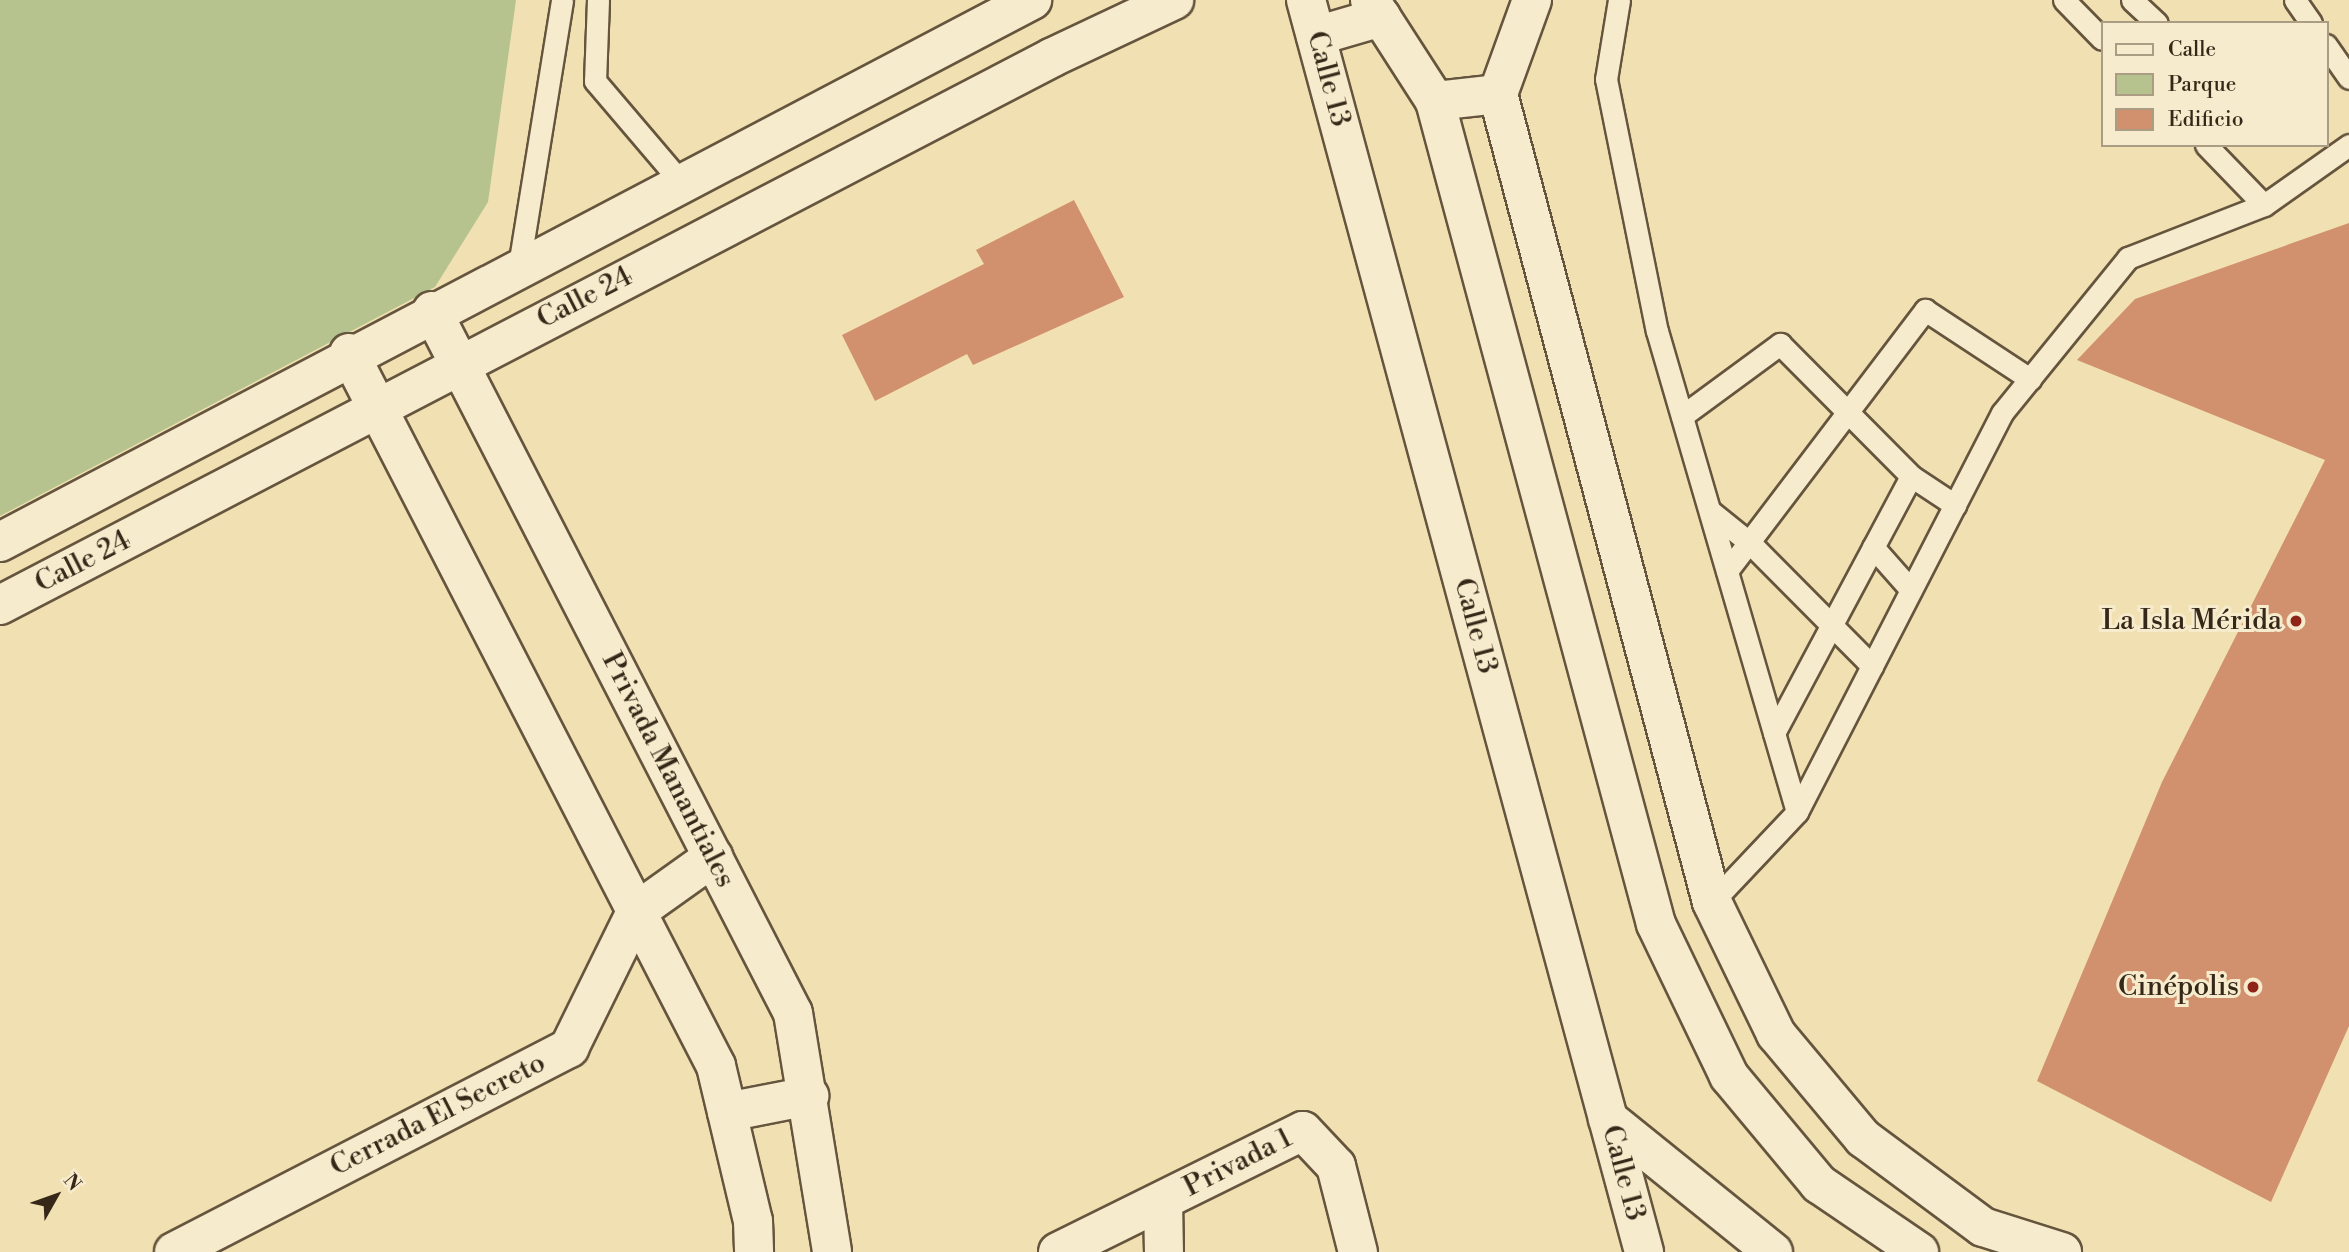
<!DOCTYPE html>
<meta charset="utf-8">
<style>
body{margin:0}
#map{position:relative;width:2349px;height:1252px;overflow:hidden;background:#f1e0b1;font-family:"Libre Bodoni",serif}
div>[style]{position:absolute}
.green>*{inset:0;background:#b6c38e}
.building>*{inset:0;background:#d1916e}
.roads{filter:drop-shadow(2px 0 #66553e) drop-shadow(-2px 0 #66553e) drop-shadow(0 2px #66553e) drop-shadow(0 -2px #66553e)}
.service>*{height:21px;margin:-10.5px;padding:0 10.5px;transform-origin:10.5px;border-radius:10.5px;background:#f6ebcc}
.minor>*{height:38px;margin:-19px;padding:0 19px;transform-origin:19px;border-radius:19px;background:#f6ebcc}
.secondary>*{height:38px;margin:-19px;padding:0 19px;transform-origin:19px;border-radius:19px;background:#f6ebcc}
.dots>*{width:19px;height:19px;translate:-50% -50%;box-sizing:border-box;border:4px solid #f6ebcc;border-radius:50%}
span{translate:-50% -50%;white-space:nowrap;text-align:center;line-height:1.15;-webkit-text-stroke:6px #f6ebcc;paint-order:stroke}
.street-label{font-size:28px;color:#372718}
.poi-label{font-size:28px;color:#372718}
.right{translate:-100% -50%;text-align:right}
.legend{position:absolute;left:2101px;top:21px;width:228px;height:126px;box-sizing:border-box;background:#f6ebcc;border:2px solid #aa9d84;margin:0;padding:9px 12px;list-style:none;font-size:21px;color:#372718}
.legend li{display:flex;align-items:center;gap:14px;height:35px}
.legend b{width:35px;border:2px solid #aa9d84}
.north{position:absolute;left:21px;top:1161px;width:70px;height:70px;-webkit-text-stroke:5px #f6ebcc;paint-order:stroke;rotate:50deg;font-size:19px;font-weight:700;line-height:28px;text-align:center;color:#372718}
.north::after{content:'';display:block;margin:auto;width:24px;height:32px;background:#372718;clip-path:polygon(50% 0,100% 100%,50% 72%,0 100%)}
</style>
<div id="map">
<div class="green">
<i style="clip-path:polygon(0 0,516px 0,488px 202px,435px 287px,0 516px)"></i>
</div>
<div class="building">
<i style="clip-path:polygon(1074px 200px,1124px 297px,973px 365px,967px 354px,875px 401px,842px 335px,984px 264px,976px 250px)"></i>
<i style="clip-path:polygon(2349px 223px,2349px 1026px,2271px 1202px,2037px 1081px,2162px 782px,2325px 460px,2077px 360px,2135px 299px)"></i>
</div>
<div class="roads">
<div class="service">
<i style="left:598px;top:0;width:81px;rotate:92.1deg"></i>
<i style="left:595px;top:81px;width:133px;rotate:49.6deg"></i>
<i style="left:1619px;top:0;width:80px;rotate:99.3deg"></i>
<i style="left:1606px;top:79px;width:257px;rotate:78.6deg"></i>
<i style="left:1657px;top:331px;width:501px;rotate:73.77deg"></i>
<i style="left:2064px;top:0;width:54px;rotate:45.7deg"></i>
<i style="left:2132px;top:0;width:34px;rotate:43deg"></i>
<i style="left:2295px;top:0;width:28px;rotate:55deg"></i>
<i style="left:2326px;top:45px;width:40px;rotate:55.1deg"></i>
<i style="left:2206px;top:145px;width:83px;rotate:46deg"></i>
<i style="left:519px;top:266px;width:269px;rotate:-80.8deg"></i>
<i style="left:1682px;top:416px;width:122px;rotate:-36.3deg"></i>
<i style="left:1780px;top:344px;width:186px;rotate:45.2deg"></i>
<i style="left:1911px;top:476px;width:53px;rotate:33.4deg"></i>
<i style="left:1710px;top:511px;width:53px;rotate:38.8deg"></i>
<i style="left:1751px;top:544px;width:172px;rotate:45.2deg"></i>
<i style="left:1873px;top:547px;width:57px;rotate:48.5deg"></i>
<i style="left:1727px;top:571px;width:328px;rotate:-52.8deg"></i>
<i style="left:1925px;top:310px;width:126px;rotate:33.3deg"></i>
<i style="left:1774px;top:733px;width:291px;rotate:-61.9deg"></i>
<i style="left:1712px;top:902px;width:124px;rotate:-46.6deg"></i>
<i style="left:1797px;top:812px;width:449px;rotate:-62.8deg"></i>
<i style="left:2002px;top:413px;width:200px;rotate:-50.9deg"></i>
<i style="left:2128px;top:258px;width:146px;rotate:-21.3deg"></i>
<i style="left:2264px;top:205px;width:104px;rotate:-35.2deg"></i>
</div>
<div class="minor">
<i style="left:1306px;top:0;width:1297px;rotate:74.89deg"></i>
<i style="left:1370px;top:0;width:120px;rotate:57.2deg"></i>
<i style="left:1435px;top:101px;width:852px;rotate:74.97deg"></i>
<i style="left:1656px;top:924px;width:169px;rotate:64.3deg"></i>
<i style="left:1729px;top:1076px;width:141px;rotate:50.2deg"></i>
<i style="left:1819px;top:1184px;width:121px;rotate:34.2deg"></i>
<i style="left:1532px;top:0;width:100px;rotate:109.9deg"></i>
<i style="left:1498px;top:94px;width:836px;rotate:75.17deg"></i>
<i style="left:1712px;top:902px;width:147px;rotate:64.1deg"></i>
<i style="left:1776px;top:1034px;width:136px;rotate:50.1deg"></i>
<i style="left:1863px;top:1138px;width:149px;rotate:36.6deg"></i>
<i style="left:1983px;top:1227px;width:83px;rotate:17.6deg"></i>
<i style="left:1316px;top:36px;width:68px;rotate:-16.3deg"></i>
<i style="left:1435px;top:101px;width:63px;rotate:-6.3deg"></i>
<i style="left:432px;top:311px;width:789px;rotate:62.79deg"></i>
<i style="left:793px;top:1013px;width:242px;rotate:80.7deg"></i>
<i style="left:349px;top:353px;width:802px;rotate:62.76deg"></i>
<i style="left:716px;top:1066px;width:159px;rotate:76.6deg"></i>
<i style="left:753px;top:1221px;width:31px;rotate:88deg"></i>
<i style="left:727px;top:1112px;width:84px;rotate:-11deg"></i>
<i style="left:1608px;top:1119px;width:212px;rotate:38.9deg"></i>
<i style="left:1163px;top:1201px;width:51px;rotate:88.9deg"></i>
<i style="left:174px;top:1252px;width:445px;rotate:-27.3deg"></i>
<i style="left:569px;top:1048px;width:152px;rotate:-63.8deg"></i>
<i style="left:636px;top:912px;width:95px;rotate:-35.5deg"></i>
<i style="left:1058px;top:1252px;width:273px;rotate:-26.3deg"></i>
<i style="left:1303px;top:1131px;width:48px;rotate:46.7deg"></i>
<i style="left:1336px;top:1166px;width:89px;rotate:75.7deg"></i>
</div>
<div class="secondary">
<i style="left:0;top:542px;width:1166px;rotate:-27.71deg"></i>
<i style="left:0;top:605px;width:1187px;rotate:-27.49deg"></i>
<i style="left:1053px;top:57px;width:134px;rotate:-25.2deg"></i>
</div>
</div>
<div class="dots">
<i style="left:2296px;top:621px;background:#8f2418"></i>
<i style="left:2253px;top:987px;background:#8f2418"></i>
</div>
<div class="street-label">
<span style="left:1328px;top:79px;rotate:75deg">Calle 13</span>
<span style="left:585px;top:298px;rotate:-27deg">Calle 24</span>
<span style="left:83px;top:562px;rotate:-27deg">Calle 24</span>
<span style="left:1475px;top:626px;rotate:75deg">Calle 13</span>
<span style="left:668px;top:770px;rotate:63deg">Privada Manantiales</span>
<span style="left:438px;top:1115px;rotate:-27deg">Cerrada El Secreto</span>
<span style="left:1238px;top:1163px;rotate:-27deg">Privada 1</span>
<span style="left:1623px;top:1173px;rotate:75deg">Calle 13</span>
</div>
<div class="poi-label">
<span class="right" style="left:2282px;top:621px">La Isla Mérida</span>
<span class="right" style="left:2239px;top:987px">Cinépolis</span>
</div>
<ul class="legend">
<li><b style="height:9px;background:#f6ebcc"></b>Calle</li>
<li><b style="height:19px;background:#b6c38e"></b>Parque</li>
<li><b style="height:19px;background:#d1916e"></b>Edificio</li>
</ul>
<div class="north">N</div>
</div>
